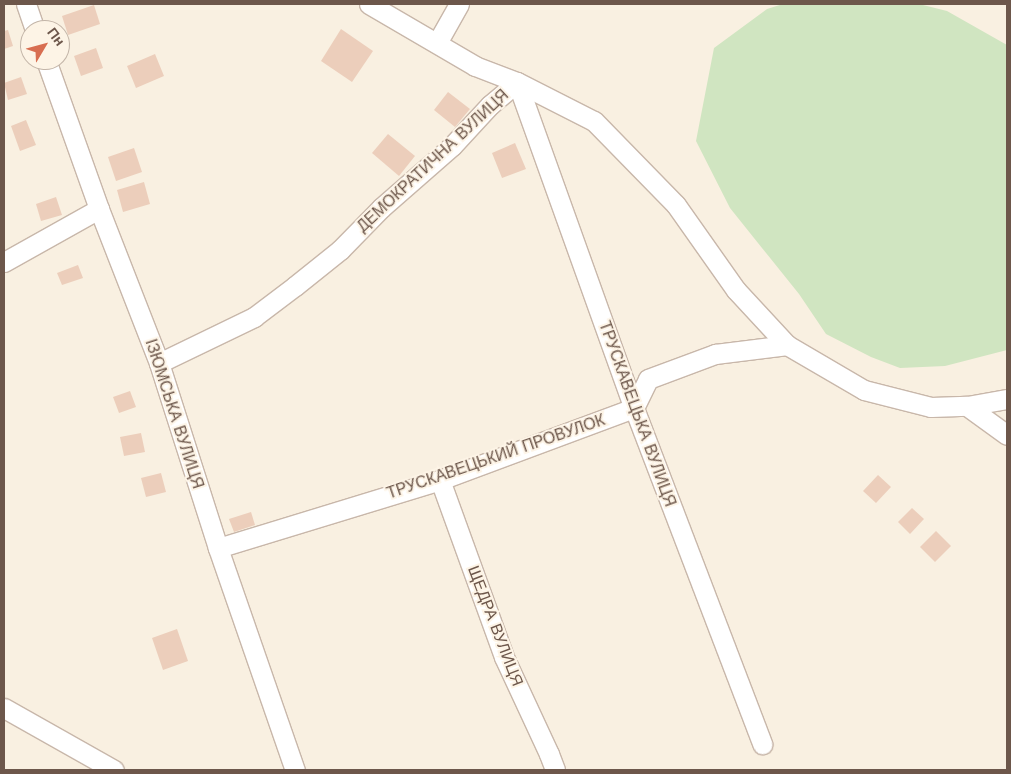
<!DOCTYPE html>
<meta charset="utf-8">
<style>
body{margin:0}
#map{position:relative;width:1011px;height:774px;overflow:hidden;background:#f9f0e1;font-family:"Work Sans",sans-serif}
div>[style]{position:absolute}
.green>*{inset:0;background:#d0e5c1}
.building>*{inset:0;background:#eccebb}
.roads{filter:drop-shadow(1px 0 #c8b7aa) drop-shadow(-1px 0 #c8b7aa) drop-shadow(0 1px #c8b7aa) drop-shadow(0 -1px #c8b7aa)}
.minor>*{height:19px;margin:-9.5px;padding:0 9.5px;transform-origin:9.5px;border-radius:9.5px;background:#fff}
span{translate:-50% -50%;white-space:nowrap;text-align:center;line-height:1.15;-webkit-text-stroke:4px #fdf4e6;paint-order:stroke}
.street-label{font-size:16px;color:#6d574b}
.frame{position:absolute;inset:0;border:5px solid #6d574b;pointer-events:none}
.north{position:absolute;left:20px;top:20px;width:50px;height:50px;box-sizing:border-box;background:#fdf4e6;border:1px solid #c3b5a8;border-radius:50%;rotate:53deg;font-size:14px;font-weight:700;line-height:20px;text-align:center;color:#6d574b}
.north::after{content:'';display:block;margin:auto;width:18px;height:22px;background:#d86e51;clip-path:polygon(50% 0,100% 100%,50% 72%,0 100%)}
</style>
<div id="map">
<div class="green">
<i style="clip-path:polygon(783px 4px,919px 4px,947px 11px,1007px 45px,1007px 350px,945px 366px,900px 368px,871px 357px,826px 334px,799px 294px,730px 208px,696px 141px,714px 48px,767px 9px)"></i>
</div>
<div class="building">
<i style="clip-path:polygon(94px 5px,100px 24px,68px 35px,62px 16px)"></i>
<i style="clip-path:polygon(341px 29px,373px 51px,352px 82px,321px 61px)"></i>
<i style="clip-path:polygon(8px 30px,13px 46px,4px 49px,4px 31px)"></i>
<i style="clip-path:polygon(96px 48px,103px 68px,81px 76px,74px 56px)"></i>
<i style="clip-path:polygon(155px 54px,164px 76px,136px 88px,127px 66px)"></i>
<i style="clip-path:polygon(21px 77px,27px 94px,8px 100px,4px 83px)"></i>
<i style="clip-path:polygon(448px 92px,470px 109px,455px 127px,434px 110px)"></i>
<i style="clip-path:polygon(26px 120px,36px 145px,20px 151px,11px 126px)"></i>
<i style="clip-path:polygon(388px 134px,415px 156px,399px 176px,372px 153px)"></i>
<i style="clip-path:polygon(515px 143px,526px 169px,502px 178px,492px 153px)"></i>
<i style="clip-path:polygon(134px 148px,142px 172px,116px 181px,108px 157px)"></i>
<i style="clip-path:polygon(144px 182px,150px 204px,123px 212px,117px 190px)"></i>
<i style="clip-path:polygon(56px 197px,62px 215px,41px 221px,36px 204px)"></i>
<i style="clip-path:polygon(78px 265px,83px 278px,62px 285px,57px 273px)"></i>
<i style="clip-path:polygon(130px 391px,136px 407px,119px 413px,113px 397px)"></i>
<i style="clip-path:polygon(141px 433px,145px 452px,124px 456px,120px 437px)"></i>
<i style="clip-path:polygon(161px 473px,166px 492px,146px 497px,141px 478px)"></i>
<i style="clip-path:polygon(878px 475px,891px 487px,876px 503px,863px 491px)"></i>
<i style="clip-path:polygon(912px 508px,924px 519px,910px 534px,898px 522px)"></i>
<i style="clip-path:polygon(251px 512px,255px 525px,234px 532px,229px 519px)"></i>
<i style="clip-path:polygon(936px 531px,951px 546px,935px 562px,920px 547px)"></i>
<i style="clip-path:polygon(177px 629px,188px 661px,163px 670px,152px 638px)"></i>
</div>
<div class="roads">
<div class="minor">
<i style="left:26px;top:4px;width:28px;rotate:71deg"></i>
<i style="left:369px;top:4px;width:123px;rotate:30.3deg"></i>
<i style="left:475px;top:66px;width:45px;rotate:20.9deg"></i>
<i style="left:517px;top:82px;width:86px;rotate:26.9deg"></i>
<i style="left:594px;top:121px;width:117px;rotate:45.7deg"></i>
<i style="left:676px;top:205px;width:104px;rotate:54.8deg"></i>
<i style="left:736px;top:290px;width:75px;rotate:47.2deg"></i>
<i style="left:787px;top:345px;width:89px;rotate:30.3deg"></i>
<i style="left:864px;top:390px;width:69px;rotate:14.2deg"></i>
<i style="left:931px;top:407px;width:36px;rotate:-2deg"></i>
<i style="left:967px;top:406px;width:41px;rotate:-9.9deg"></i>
<i style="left:437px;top:43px;width:45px;rotate:-60.6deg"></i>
<i style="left:46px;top:60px;width:158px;rotate:70.4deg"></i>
<i style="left:99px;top:209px;width:165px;rotate:68.7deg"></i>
<i style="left:159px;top:363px;width:194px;rotate:72.3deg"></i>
<i style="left:218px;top:548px;width:235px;rotate:70.9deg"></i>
<i style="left:517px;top:82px;width:346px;rotate:70.3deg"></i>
<i style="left:634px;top:408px;width:360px;rotate:69.1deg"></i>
<i style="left:4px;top:262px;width:109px;rotate:-29.2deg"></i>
<i style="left:159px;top:363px;width:106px;rotate:-25.8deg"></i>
<i style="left:254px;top:317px;width:51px;rotate:-37.1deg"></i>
<i style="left:295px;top:286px;width:58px;rotate:-38.7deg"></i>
<i style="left:340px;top:250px;width:59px;rotate:-45.7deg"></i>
<i style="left:381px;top:208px;width:94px;rotate:-41.1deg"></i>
<i style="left:452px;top:146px;width:56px;rotate:-47.2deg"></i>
<i style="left:490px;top:105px;width:35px;rotate:-40deg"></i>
<i style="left:967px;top:406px;width:49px;rotate:35.9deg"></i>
<i style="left:440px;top:480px;width:188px;rotate:70.1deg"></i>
<i style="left:504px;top:657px;width:107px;rotate:65.1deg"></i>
<i style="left:549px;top:754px;width:17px;rotate:69deg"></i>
<i style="left:218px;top:548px;width:232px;rotate:-17deg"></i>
<i style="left:440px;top:480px;width:207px;rotate:-20.4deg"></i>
<i style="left:634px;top:408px;width:32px;rotate:-64deg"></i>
<i style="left:648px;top:379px;width:72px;rotate:-20.5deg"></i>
<i style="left:715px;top:354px;width:73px;rotate:-7.1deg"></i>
<i style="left:4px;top:708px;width:126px;rotate:29.4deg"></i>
</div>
</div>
<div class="street-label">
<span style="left:433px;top:161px;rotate:-43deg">ДЕМОКРАТИЧНА ВУЛИЦЯ</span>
<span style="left:174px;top:414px;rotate:72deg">ІЗЮМСЬКА ВУЛИЦЯ</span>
<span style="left:637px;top:414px;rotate:70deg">ТРУСКАВЕЦЬКА ВУЛИЦЯ</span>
<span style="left:496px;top:457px;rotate:-19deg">ТРУСКАВЕЦЬКИЙ ПРОВУЛОК</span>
<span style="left:495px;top:626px;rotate:69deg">ЩЕДРА ВУЛИЦЯ</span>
</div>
<div class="frame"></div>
<div class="north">Пн</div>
</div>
